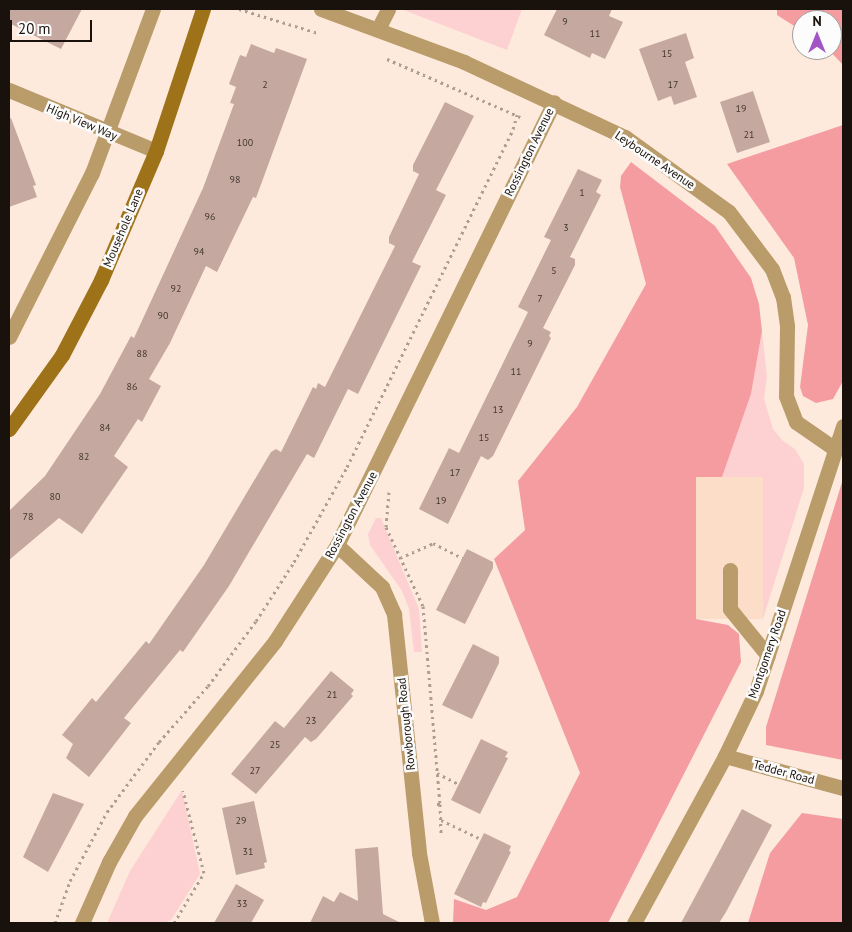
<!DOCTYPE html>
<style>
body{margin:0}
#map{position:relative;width:852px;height:932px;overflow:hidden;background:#fdeadd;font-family:"PT Sans",sans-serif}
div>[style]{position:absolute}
.built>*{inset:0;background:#fcdec8}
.green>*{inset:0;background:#fdd1d1}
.forest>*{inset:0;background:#f59ca0}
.building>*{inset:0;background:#c5a9a1}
.path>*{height:3px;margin-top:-1.5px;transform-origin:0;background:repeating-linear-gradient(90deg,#ad9e94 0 2.5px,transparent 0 6.5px)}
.lane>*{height:15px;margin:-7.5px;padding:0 7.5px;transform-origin:7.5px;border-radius:7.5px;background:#b99c6a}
.street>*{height:15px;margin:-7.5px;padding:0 7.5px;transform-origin:7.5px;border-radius:7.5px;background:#b99c6a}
.secondary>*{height:15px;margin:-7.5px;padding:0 7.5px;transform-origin:7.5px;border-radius:7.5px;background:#9e7218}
span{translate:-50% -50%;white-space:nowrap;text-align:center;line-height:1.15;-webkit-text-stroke:5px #fcfcfc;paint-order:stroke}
.number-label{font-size:10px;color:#443730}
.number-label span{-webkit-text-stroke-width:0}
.street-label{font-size:12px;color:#19110b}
.frame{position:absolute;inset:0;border:10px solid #19110b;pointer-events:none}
.north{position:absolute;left:792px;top:10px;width:50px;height:50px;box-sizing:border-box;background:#fcfcfc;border:1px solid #a19e9c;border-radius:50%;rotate:0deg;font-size:14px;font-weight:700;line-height:20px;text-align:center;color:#19110b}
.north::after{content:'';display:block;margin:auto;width:18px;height:22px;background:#a254c5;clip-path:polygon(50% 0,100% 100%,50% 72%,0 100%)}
.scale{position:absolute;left:10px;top:20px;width:82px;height:22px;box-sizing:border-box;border:2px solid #19110b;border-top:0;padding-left:6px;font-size:15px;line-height:18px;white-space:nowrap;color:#19110b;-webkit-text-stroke:4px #fcfcfc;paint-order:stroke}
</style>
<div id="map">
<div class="built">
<i style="clip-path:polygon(696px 477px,763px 477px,763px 619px,696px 619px)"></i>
</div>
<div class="green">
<i style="clip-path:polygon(401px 9px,522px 9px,507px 50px)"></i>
<i style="clip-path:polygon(762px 331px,767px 377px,764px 399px,773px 429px,783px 441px,795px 449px,804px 464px,804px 488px,763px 619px,763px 477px,722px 477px,751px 394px)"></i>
<i style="clip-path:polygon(376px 518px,381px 518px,419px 609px,422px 652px,414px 652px,409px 609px,402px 591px,370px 545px,368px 534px)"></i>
<i style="clip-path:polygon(182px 790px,200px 874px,171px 920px,164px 923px,107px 923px,130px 871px)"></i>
</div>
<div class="forest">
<i style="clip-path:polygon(777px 9px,843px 9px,843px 65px,829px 50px,832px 50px,832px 20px,802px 20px,802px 31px,777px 15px)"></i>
<i style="clip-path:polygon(843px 125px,843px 381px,833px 399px,816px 403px,803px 396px,800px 387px,808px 325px,794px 258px,727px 164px)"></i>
<i style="clip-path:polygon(631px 162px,715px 226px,751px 278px,759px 304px,762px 331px,751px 394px,722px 477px,696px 477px,696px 619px,728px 625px,739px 634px,741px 662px,608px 923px,453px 923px,454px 899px,486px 910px,517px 897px,580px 773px,494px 559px,525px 530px,518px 481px,577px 407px,646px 284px,620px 187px,621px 176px)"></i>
<i style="clip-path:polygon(843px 479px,843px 760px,766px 745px,766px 727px)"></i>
<i style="clip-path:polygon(802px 813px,843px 819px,843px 923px,748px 923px,770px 853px)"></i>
</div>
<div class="building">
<i style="clip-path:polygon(9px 9px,82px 9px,61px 49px,9px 23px)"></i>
<i style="clip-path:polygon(557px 9px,612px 9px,609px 16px,623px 22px,605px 59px,592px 53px,590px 58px,544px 35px)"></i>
<i style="clip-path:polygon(686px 33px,694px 58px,685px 62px,697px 97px,674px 105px,671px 96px,658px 101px,639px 49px)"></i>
<i style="clip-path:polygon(251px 44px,274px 53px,276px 48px,307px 59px,256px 198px,253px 197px,217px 272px,206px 266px,170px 343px,149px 379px,161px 386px,142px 422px,138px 419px,114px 456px,128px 467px,82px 534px,59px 518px,9px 560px,9px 511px,45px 476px,100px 394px,131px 336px,134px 338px,203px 188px,234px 104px,230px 103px,236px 87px,229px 84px,240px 55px,246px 57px)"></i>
<i style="clip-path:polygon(753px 91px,770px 142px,737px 153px,720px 102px)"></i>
<i style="clip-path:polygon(445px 102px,474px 116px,436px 190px,446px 195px,412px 262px,421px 266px,358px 394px,348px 389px,314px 458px,307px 454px,229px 586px,183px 652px,180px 650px,124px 718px,131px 723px,89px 777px,66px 758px,73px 744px,62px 735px,92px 698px,96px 702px,146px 641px,149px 644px,204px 565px,271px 452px,276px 449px,281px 452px,313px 387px,316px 389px,318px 383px,325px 387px,395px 246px,389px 243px,389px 237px,419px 174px,413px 171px,413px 165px)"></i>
<i style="clip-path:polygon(11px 118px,36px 185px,33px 186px,37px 197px,9px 207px,9px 119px)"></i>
<i style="clip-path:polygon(578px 169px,602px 180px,596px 192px,601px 195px,570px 257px,575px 259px,575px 265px,543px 328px,551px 332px,549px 336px,551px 338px,493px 456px,488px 460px,481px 456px,448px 524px,419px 509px,449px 448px,459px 453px,528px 312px,518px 307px,551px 240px,544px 237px)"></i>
<i style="clip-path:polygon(467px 549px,493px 562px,493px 568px,465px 624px,436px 610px)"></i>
<i style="clip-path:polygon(473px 644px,499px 657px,499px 663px,472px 719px,442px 705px)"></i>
<i style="clip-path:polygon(331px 671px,354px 690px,351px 694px,353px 696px,316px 739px,311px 742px,305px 737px,256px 794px,231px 774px,275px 721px,284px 728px)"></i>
<i style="clip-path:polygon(481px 739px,508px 752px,505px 757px,508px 758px,480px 814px,451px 800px)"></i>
<i style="clip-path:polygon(53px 793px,84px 804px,48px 872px,23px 857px)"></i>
<i style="clip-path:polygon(254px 801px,267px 862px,264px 863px,265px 868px,236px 875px,222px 808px)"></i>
<i style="clip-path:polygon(742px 809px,772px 825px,726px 912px,719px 923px,681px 923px)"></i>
<i style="clip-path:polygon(484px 833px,511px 846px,509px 851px,511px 852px,486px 903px,483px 902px,481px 907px,454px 894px)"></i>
<i style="clip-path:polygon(378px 847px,383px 914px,401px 923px,310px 923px,323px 896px,334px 902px,340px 892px,358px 901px,355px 849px)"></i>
<i style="clip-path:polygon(236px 884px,264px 900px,251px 923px,214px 923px)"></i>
</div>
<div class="path">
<i style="left:239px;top:9px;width:83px;rotate:16.9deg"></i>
<i style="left:387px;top:59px;width:148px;rotate:23.5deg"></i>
<i style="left:389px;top:492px;width:35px;rotate:95deg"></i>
<i style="left:386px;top:527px;width:87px;rotate:64.9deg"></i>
<i style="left:423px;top:606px;width:199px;rotate:85.1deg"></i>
<i style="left:440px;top:804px;width:5px;rotate:180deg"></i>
<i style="left:400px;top:558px;width:36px;rotate:-24deg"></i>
<i style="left:433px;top:543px;width:33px;rotate:27deg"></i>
<i style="left:437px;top:773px;width:25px;rotate:27deg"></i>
<i style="left:440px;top:804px;width:31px;rotate:88deg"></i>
<i style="left:441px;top:820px;width:44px;rotate:25.4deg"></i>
<i style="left:55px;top:923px;width:45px;rotate:-70.3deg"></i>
<i style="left:70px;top:881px;width:78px;rotate:-61.8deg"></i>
<i style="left:107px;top:812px;width:87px;rotate:-53.4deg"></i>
<i style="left:159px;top:742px;width:74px;rotate:-48.8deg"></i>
<i style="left:208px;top:686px;width:81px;rotate:-53.6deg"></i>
<i style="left:256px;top:621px;width:70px;rotate:-57.2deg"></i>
<i style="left:294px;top:562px;width:109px;rotate:-60.8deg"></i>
<i style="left:347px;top:467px;width:377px;rotate:-63.8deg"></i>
<i style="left:513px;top:129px;width:15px;rotate:-74deg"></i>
<i style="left:174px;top:923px;width:58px;rotate:-59deg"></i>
<i style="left:204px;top:873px;width:85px;rotate:-104.4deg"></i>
</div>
<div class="lane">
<i style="left:378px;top:29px;width:22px;rotate:-63deg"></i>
<i style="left:730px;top:570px;width:39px;rotate:90deg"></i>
<i style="left:730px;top:609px;width:60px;rotate:51deg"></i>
</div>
<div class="street">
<i style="left:321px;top:9px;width:153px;rotate:20.3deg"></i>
<i style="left:464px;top:62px;width:178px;rotate:25deg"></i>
<i style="left:625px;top:137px;width:128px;rotate:35.8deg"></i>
<i style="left:729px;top:212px;width:71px;rotate:53deg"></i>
<i style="left:772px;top:269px;width:30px;rotate:69deg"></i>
<i style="left:783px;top:297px;width:30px;rotate:82deg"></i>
<i style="left:787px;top:327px;width:69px;rotate:90.8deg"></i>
<i style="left:786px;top:396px;width:28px;rotate:69deg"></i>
<i style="left:796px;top:422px;width:47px;rotate:34.7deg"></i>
<i style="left:9px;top:90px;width:159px;rotate:22.5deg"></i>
<i style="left:9px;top:337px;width:184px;rotate:-63.2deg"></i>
<i style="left:92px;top:173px;width:175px;rotate:-69.6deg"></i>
<i style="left:337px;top:545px;width:62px;rotate:43deg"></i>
<i style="left:382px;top:587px;width:30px;rotate:66deg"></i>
<i style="left:394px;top:614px;width:240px;rotate:84deg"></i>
<i style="left:419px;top:853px;width:71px;rotate:79.5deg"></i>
<i style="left:725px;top:756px;width:122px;rotate:15.2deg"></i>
<i style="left:82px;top:923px;width:67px;rotate:-66.1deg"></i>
<i style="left:109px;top:862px;width:53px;rotate:-60.5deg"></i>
<i style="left:135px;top:816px;width:224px;rotate:-51.3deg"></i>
<i style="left:275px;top:641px;width:114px;rotate:-57.1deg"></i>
<i style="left:337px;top:545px;width:493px;rotate:-63.9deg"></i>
<i style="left:634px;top:923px;width:190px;rotate:-61.4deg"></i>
<i style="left:725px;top:756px;width:72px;rotate:-64.5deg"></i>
<i style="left:756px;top:691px;width:279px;rotate:-71.8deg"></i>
</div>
<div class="secondary">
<i style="left:9px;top:429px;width:91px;rotate:-54.4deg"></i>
<i style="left:62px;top:355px;width:85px;rotate:-62.5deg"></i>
<i style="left:101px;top:280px;width:140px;rotate:-66.9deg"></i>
<i style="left:156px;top:151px;width:150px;rotate:-71.7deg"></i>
</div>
<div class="number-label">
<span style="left:565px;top:22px">9</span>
<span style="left:595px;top:34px">11</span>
<span style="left:667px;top:54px">15</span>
<span style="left:265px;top:85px">2</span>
<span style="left:673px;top:85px">17</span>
<span style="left:741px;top:109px">19</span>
<span style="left:749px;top:135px">21</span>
<span style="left:245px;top:143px">100</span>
<span style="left:235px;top:180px">98</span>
<span style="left:582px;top:193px">1</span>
<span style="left:210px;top:217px">96</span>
<span style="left:566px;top:228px">3</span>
<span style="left:199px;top:252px">94</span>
<span style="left:554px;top:271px">5</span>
<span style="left:176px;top:289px">92</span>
<span style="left:540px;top:299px">7</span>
<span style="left:163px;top:316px">90</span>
<span style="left:530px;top:344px">9</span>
<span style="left:142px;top:354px">88</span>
<span style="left:516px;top:372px">11</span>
<span style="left:132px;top:387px">86</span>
<span style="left:498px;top:410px">13</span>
<span style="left:105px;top:428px">84</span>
<span style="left:484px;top:438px">15</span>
<span style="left:84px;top:457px">82</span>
<span style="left:455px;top:473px">17</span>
<span style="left:55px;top:497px">80</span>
<span style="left:441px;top:501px">19</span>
<span style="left:28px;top:517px">78</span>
<span style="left:332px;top:695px">21</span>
<span style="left:311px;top:721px">23</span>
<span style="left:275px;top:745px">25</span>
<span style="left:255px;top:771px">27</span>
<span style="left:241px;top:821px">29</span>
<span style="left:248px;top:852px">31</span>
<span style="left:242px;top:904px">33</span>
</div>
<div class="street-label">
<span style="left:82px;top:122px;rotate:23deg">High View Way</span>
<span style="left:529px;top:152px;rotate:-64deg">Rossington Avenue</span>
<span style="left:655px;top:160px;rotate:34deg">Leybourne Avenue</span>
<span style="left:123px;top:228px;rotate:-67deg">Mousehole Lane</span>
<span style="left:351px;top:515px;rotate:-62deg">Rossington Avenue</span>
<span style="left:767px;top:654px;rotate:-71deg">Montgomery Road</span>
<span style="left:406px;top:724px;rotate:-96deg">Rowborough Road</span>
<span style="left:784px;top:772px;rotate:15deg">Tedder Road</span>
</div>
<div class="frame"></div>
<div class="north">N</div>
<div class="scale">20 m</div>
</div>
